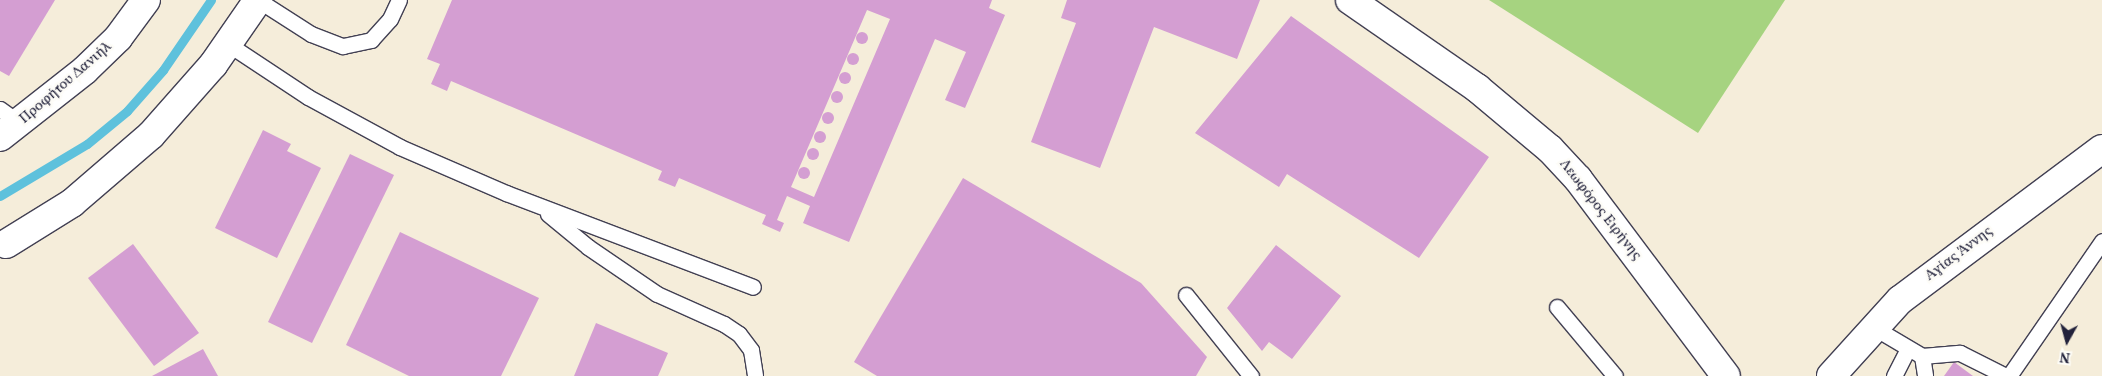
<!DOCTYPE html>
<meta charset="utf-8">
<style>
body{margin:0}
#map{position:relative;width:2102px;height:376px;overflow:hidden;background:#f5edda;font-family:Vollkorn,serif}
div>[style]{position:absolute}
.green>*{inset:0;background:#a6d380}
.stream>*{height:9px;margin:-4.5px;padding:0 4.5px;transform-origin:4.5px;border-radius:4.5px;background:#5ec1dc}
.building>*{inset:0;background:#d49ed2}
.round{border-radius:50%}
.roads{filter:drop-shadow(1px 0 #424053) drop-shadow(-1px 0 #424053) drop-shadow(0 1px #424053) drop-shadow(0 -1px #424053)}
.service>*{height:15px;margin:-7.5px;padding:0 7.5px;transform-origin:7.5px;border-radius:7.5px;background:#fff}
.minor>*{height:28px;margin:-14px;padding:0 14px;transform-origin:14px;border-radius:14px;background:#fff}
.tertiary>*{height:28px;margin:-14px;padding:0 14px;transform-origin:14px;border-radius:14px;background:#fff}
span{translate:-50% -50%;white-space:nowrap;text-align:center;line-height:1.15;-webkit-text-stroke:5px #fdfcf7;paint-order:stroke}
.street-label{font-size:15px;color:#22223b}
.north{position:absolute;left:2042px;top:316px;width:50px;height:50px;-webkit-text-stroke:4px #fdfcf7;paint-order:stroke;rotate:187deg;font-size:14px;font-weight:700;line-height:20px;text-align:center;color:#22223b}
.north::after{content:'';display:block;margin:auto;width:18px;height:22px;background:#22223b;clip-path:polygon(50% 0,100% 100%,50% 72%,0 100%)}
</style>
<div id="map">
<div class="green">
<i style="clip-path:polygon(1489px 0,1785px 0,1698px 133px)"></i>
</div>
<div class="stream">
<i style="left:0;top:196px;width:101px;rotate:-30.9deg"></i>
<i style="left:87px;top:144px;width:52px;rotate:-39.5deg"></i>
<i style="left:127px;top:111px;width:55px;rotate:-48.7deg"></i>
<i style="left:163px;top:70px;width:85px;rotate:-55.6deg"></i>
</div>
<div class="building">
<i style="clip-path:polygon(0 0,55px 0,9px 76px,0 71px)"></i>
<i style="clip-path:polygon(evenodd,452px 0,992px 0,989px 8px,1005px 15px,965px 108px,945px 100px,966px 52px,935px 39px,849px 242px,803px 223px,810px 206px,787px 196px,777px 220px,784px 223px,780px 232px,762px 224px,766px 215px,679px 178px,675px 187px,658px 180px,662px 171px,451px 81px,447px 91px,431px 84px,440px 64px,427px 59px,452px 0,867px 10px,890px 19px,814px 197px,791px 187px,867px 10px)"></i>
<i style="clip-path:polygon(1067px 0,1260px 0,1237px 59px,1154px 27px,1100px 168px,1031px 142px,1076px 23px,1061px 18px)"></i>
<i style="clip-path:polygon(1291px 16px,1489px 157px,1419px 258px,1287px 174px,1279px 187px,1195px 133px)"></i>
<i class="round" style="left:856px;top:32px;width:12px;height:12px"></i>
<i class="round" style="left:847px;top:53px;width:12px;height:12px"></i>
<i class="round" style="left:839px;top:72px;width:12px;height:12px"></i>
<i class="round" style="left:831px;top:91px;width:12px;height:12px"></i>
<i class="round" style="left:822px;top:112px;width:12px;height:12px"></i>
<i style="clip-path:polygon(263px 130px,291px 144px,287px 151px,321px 168px,277px 258px,215px 228px)"></i>
<i class="round" style="left:814px;top:131px;width:12px;height:12px"></i>
<i class="round" style="left:807px;top:148px;width:12px;height:12px"></i>
<i style="clip-path:polygon(350px 154px,394px 175px,312px 343px,268px 322px)"></i>
<i class="round" style="left:798px;top:167px;width:12px;height:12px"></i>
<i style="clip-path:polygon(963px 178px,1141px 283px,1207px 357px,1196px 376px,877px 376px,854px 362px)"></i>
<i style="clip-path:polygon(400px 232px,539px 298px,501px 376px,409px 376px,346px 345px)"></i>
<i style="clip-path:polygon(133px 244px,199px 333px,154px 366px,88px 278px)"></i>
<i style="clip-path:polygon(1276px 245px,1341px 296px,1292px 359px,1269px 342px,1262px 351px,1227px 308px)"></i>
<i style="clip-path:polygon(596px 323px,668px 353px,658px 376px,574px 376px)"></i>
<i style="clip-path:polygon(203px 349px,218px 376px,152px 376px)"></i>
<i style="clip-path:polygon(1954px 362px,1973px 376px,1944px 376px)"></i>
</div>
<div class="roads">
<div class="service">
<i style="left:258px;top:0;width:63px;rotate:32.7deg"></i>
<i style="left:311px;top:34px;width:34px;rotate:21deg"></i>
<i style="left:343px;top:46px;width:29px;rotate:-12deg"></i>
<i style="left:371px;top:40px;width:28px;rotate:-48deg"></i>
<i style="left:390px;top:19px;width:21px;rotate:-65deg"></i>
<i style="left:228px;top:44px;width:96px;rotate:33.5deg"></i>
<i style="left:308px;top:97px;width:105px;rotate:28.5deg"></i>
<i style="left:400px;top:147px;width:116px;rotate:23.5deg"></i>
<i style="left:506px;top:193px;width:264px;rotate:20.8deg"></i>
<i style="left:0;top:109px;width:24px;rotate:36deg"></i>
<i style="left:548px;top:214px;width:52px;rotate:39.5deg"></i>
<i style="left:588px;top:247px;width:83px;rotate:34.3deg"></i>
<i style="left:657px;top:294px;width:73px;rotate:24.1deg"></i>
<i style="left:724px;top:324px;width:18px;rotate:34deg"></i>
<i style="left:739px;top:334px;width:20px;rotate:53deg"></i>
<i style="left:751px;top:350px;width:26px;rotate:81deg"></i>
<i style="left:1186px;top:295px;width:104px;rotate:51.3deg"></i>
<i style="left:1557px;top:307px;width:90px;rotate:50deg"></i>
<i style="left:1873px;top:327px;width:57px;rotate:30.6deg"></i>
<i style="left:1922px;top:356px;width:38px;rotate:-5deg"></i>
<i style="left:1960px;top:353px;width:51px;rotate:26.6deg"></i>
<i style="left:1922px;top:356px;width:20px;rotate:81deg"></i>
<i style="left:1894px;top:376px;width:31px;rotate:-63deg"></i>
<i style="left:2009px;top:376px;width:164px;rotate:-55.4deg"></i>
</div>
<div class="minor">
<i style="left:0;top:137px;width:108px;rotate:-38.2deg"></i>
<i style="left:85px;top:70px;width:46px;rotate:-44.1deg"></i>
<i style="left:118px;top:38px;width:47px;rotate:-53.6deg"></i>
<i style="left:6px;top:244px;width:78px;rotate:-31.8deg"></i>
<i style="left:72px;top:203px;width:104px;rotate:-40.7deg"></i>
<i style="left:151px;top:135px;width:94px;rotate:-48.5deg"></i>
<i style="left:213px;top:65px;width:79px;rotate:-55.3deg"></i>
</div>
<div class="tertiary">
<i style="left:1350px;top:0;width:155px;rotate:34.7deg"></i>
<i style="left:1477px;top:88px;width:95px;rotate:39.9deg"></i>
<i style="left:1550px;top:149px;width:41px;rotate:47deg"></i>
<i style="left:1578px;top:179px;width:246px;rotate:53.1deg"></i>
<i style="left:1831px;top:376px;width:103px;rotate:-47.8deg"></i>
<i style="left:1900px;top:300px;width:252px;rotate:-36.8deg"></i>
</div>
</div>
<div class="street-label">
<span style="left:66px;top:83px;rotate:-41deg">Προφήτου Δανιήλ</span>
<span style="left:1600px;top:210px;rotate:52deg">Λεωφόρος Ειρήνης</span>
<span style="left:1959px;top:254px;rotate:-37deg">Αγίας Άννης</span>
</div>
<div class="north">N</div>
</div>
